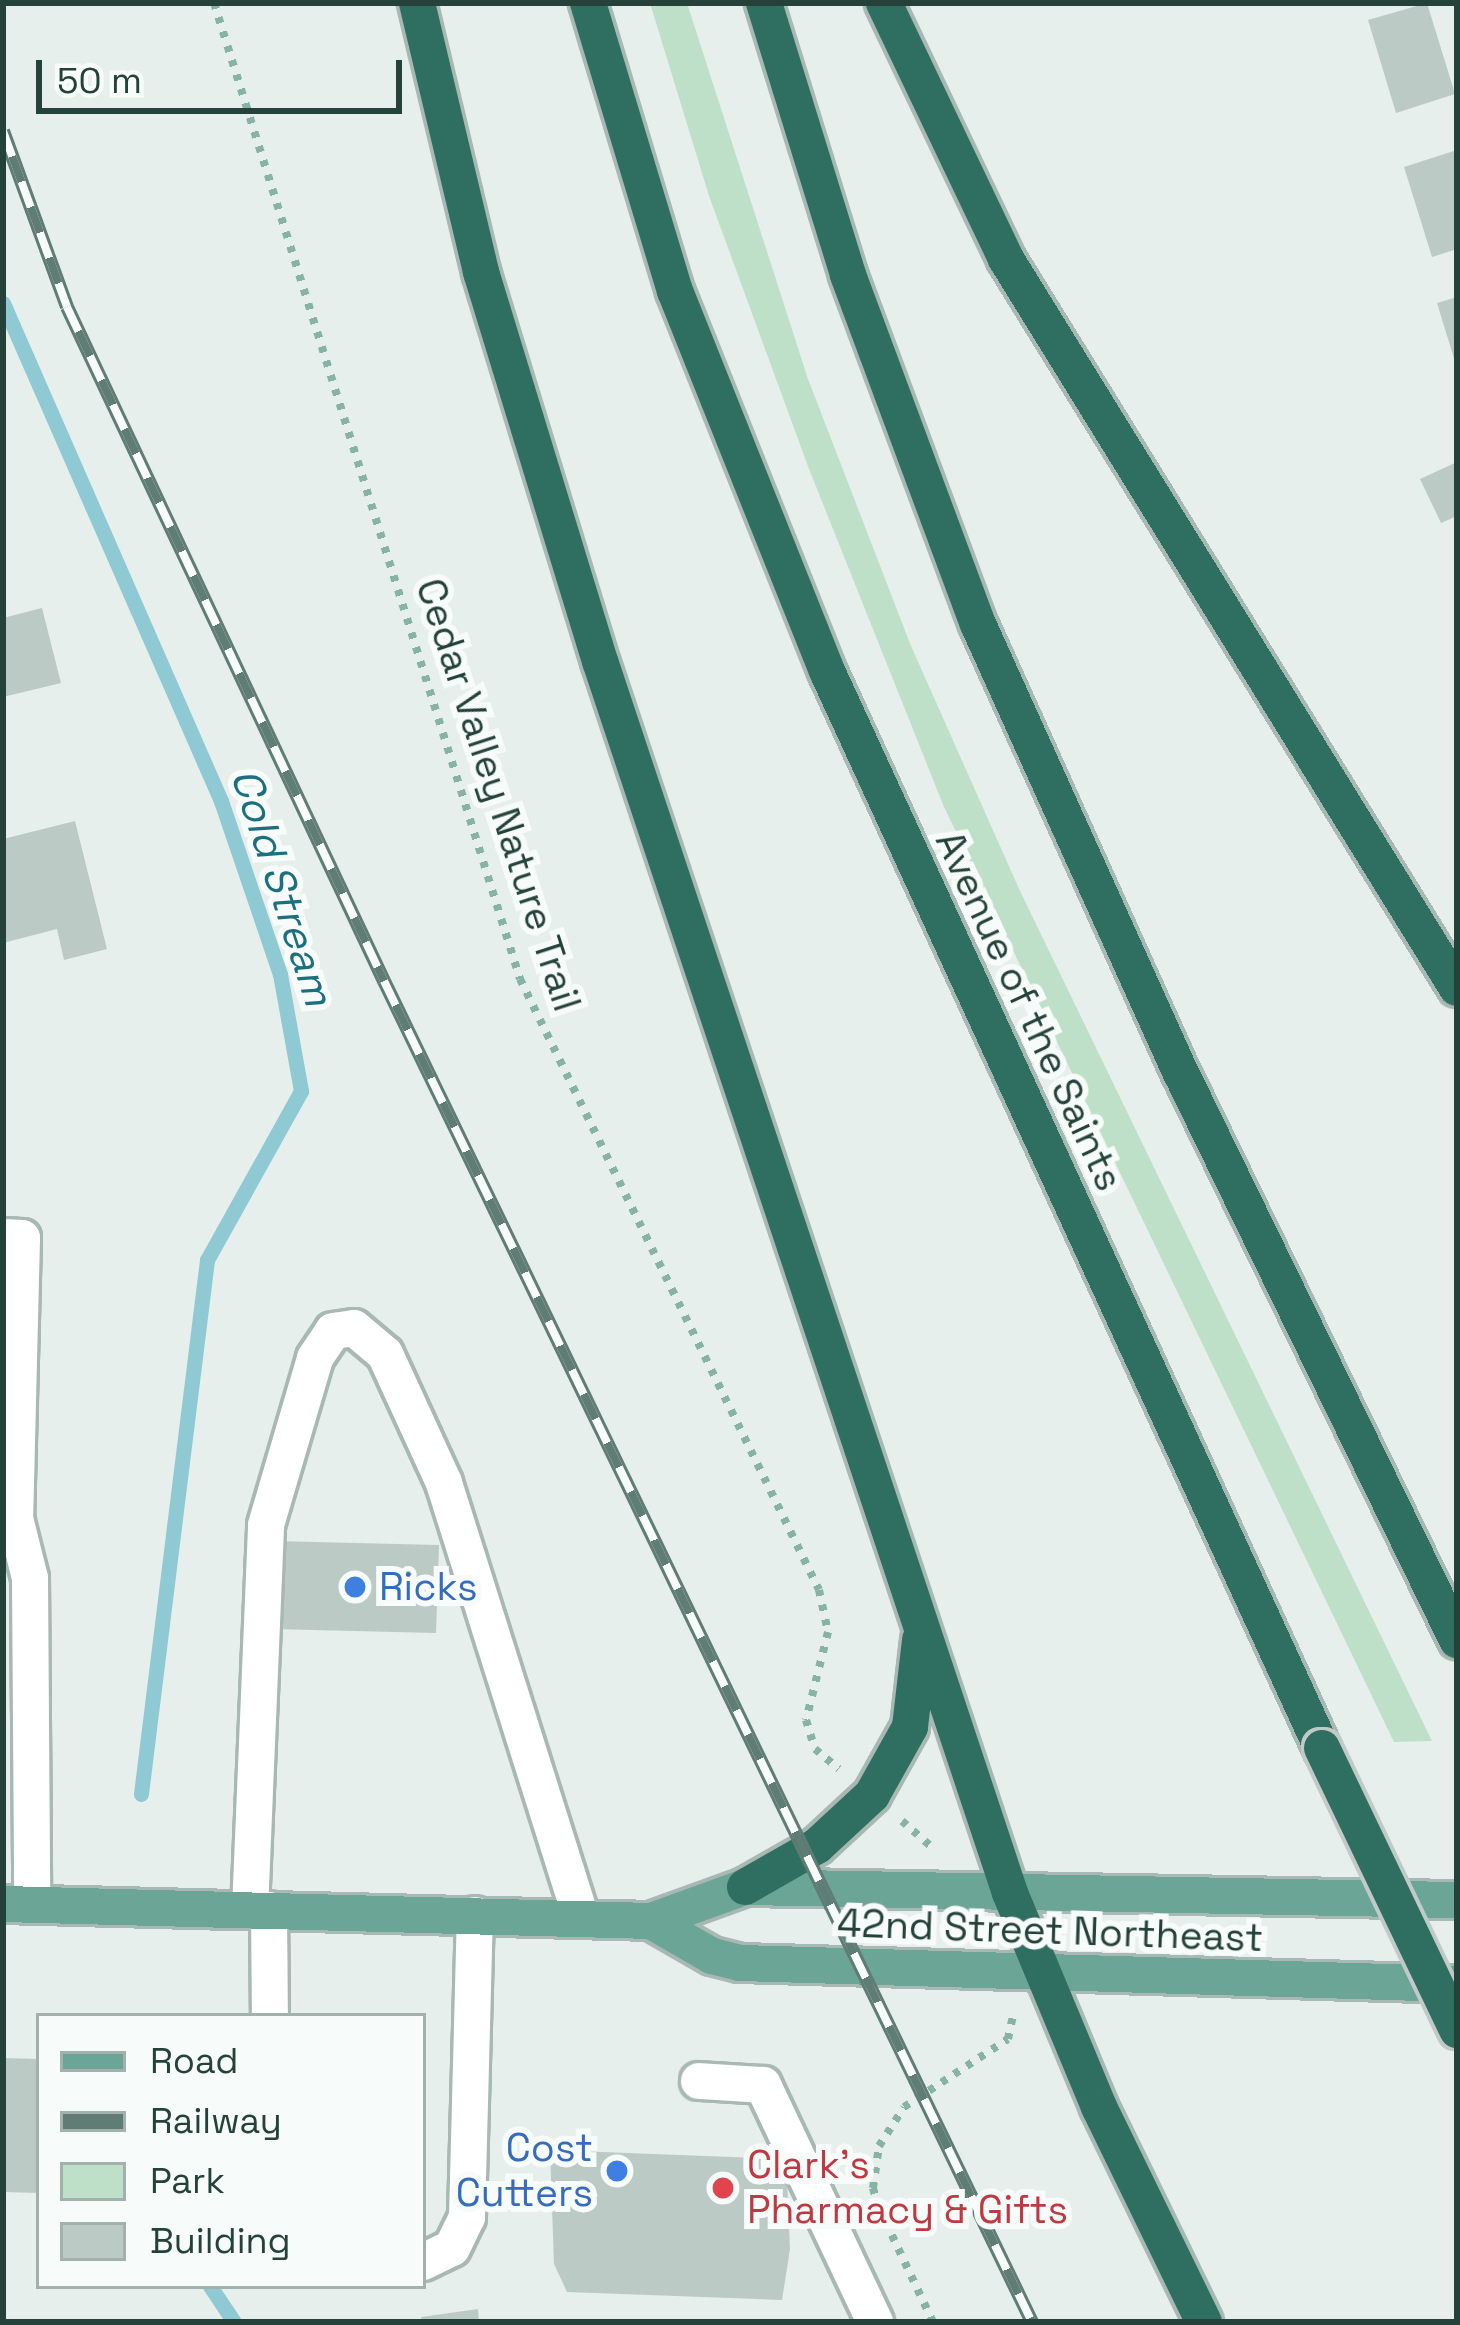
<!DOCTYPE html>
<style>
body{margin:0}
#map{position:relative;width:1460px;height:2325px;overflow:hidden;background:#e6efeb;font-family:"Space Grotesk",sans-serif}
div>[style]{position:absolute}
.green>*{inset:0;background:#bfe0c8}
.stream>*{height:15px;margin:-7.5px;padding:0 7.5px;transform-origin:7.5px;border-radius:7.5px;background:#8ec9d4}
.building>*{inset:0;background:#bbcac4}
.path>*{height:8px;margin-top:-4px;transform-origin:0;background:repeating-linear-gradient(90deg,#86b3a5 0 6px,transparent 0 15px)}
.roads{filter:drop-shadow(3px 0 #a8b8b2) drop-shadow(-3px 0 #a8b8b2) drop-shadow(0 3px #a8b8b2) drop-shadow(0 -3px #a8b8b2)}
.minor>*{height:36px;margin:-18px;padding:0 18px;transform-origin:18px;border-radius:18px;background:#fff}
.major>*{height:36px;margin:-18px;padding:0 18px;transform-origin:18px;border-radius:18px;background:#6aa596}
.highway>*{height:36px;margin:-18px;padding:0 18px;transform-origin:18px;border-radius:18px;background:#2f6f62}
.rail>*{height:14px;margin-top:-7px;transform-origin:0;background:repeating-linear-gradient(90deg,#f7fbf9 0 27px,#5f7d75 0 54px);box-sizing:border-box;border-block:3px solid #5f7d75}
.bridges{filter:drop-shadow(3px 0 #c2cac8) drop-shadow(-3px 0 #c2cac8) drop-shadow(0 3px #c2cac8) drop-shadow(0 -3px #c2cac8)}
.highway-bridge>*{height:36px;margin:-18px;padding:0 18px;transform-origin:18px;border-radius:18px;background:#2f6f62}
.dots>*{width:33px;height:33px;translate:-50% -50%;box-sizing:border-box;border:6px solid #f7fbf9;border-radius:50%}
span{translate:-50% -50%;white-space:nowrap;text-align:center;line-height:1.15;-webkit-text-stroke:12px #f7fbf9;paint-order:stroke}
.street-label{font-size:39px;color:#24423a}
.shop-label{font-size:39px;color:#366cbe}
.left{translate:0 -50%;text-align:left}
.right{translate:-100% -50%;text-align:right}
.health-label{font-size:39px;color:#be3a42}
.water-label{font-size:42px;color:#1c6f80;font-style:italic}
.frame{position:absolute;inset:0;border:6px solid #24423a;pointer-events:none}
.legend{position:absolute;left:36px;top:2013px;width:390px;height:276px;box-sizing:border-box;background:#f7fbf9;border:3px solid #a3b1ad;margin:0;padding:15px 21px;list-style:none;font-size:36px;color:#24423a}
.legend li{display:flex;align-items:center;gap:24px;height:60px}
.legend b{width:60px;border:3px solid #a3b1ad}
.scale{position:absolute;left:36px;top:60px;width:366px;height:54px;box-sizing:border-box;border:6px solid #24423a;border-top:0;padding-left:15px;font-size:36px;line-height:42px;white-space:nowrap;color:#24423a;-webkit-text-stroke:9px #f7fbf9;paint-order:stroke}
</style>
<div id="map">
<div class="green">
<i style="clip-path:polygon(650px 3px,687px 3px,808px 379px,911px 646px,1020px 891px,1432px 1741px,1394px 1742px,944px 807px,809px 469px,709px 196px)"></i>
</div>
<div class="stream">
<i style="left:3px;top:303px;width:544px;rotate:66.36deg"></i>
<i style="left:221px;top:801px;width:183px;rotate:71.2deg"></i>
<i style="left:280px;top:974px;width:119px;rotate:79.8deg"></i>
<i style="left:301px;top:1091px;width:193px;rotate:119.1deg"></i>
<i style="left:207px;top:1260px;width:538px;rotate:97.05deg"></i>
<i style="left:210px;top:2286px;width:43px;rotate:56.3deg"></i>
</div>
<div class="building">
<i style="clip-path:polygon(1427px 3px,1455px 94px,1396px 113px,1368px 20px)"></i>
<i style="clip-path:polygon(1457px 150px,1457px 249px,1432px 257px,1404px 167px)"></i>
<i style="clip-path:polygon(1457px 297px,1457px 365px,1456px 365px,1437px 303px)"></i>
<i style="clip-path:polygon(1457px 462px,1457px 516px,1441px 523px,1420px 479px)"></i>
<i style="clip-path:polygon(42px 608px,61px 683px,3px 697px,3px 618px)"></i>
<i style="clip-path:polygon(75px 821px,107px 949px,64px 960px,57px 929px,3px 943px,3px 839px)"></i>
<i style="clip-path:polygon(273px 1541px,439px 1545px,436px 1633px,271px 1629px)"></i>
<i style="clip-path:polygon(3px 2058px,39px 2059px,39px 2193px,3px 2192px)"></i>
<i style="clip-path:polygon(550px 2150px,786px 2159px,790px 2249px,782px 2300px,567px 2292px,554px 2264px)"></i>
<i style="clip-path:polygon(478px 2309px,479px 2322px,422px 2322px,421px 2317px)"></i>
</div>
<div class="path">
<i style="left:214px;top:3px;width:1023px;rotate:72.59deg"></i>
<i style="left:520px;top:979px;width:680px;rotate:63.92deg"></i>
<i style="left:819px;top:1590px;width:43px;rotate:77.9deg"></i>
<i style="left:828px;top:1632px;width:91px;rotate:104deg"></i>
<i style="left:806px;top:1720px;width:30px;rotate:73deg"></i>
<i style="left:815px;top:1749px;width:31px;rotate:40deg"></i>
<i style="left:902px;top:1821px;width:44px;rotate:41.3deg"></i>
<i style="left:933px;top:2322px;width:126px;rotate:-115.3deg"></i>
<i style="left:879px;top:2208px;width:21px;rotate:-107deg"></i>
<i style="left:873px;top:2188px;width:42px;rotate:-81.9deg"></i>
<i style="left:879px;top:2146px;width:46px;rotate:-57.3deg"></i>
<i style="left:904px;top:2107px;width:124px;rotate:-33.2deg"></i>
<i style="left:1008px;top:2039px;width:24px;rotate:-78deg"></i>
</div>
<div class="roads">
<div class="minor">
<i style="left:3px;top:1237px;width:19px;rotate:3deg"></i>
<i style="left:22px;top:1238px;width:280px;rotate:91.4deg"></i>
<i style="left:3px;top:1516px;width:12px;rotate:9deg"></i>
<i style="left:15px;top:1518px;width:62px;rotate:76deg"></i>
<i style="left:30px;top:1578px;width:326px;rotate:89.6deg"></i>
<i style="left:250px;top:1910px;width:385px;rotate:-87.6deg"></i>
<i style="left:266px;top:1525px;width:174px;rotate:-73.6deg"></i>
<i style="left:315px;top:1358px;width:32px;rotate:-56deg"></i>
<i style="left:333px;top:1331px;width:21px;rotate:-8deg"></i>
<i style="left:354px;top:1328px;width:40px;rotate:40deg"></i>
<i style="left:385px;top:1354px;width:142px;rotate:65.4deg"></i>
<i style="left:444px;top:1483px;width:455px;rotate:72.5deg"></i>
<i style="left:269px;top:1910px;width:106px;rotate:89.5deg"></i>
<i style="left:699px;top:2081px;width:64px;rotate:3.6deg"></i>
<i style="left:763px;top:2085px;width:262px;rotate:64.7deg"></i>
<i style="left:423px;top:2262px;width:32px;rotate:-26deg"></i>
<i style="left:452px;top:2248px;width:34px;rotate:-64deg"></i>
<i style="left:467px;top:2217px;width:302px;rotate:-88.5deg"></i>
</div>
<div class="major">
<i style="left:3px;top:1904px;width:648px;rotate:1.5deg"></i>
<i style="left:651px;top:1921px;width:100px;rotate:-19.9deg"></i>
<i style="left:745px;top:1887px;width:712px;rotate:1.05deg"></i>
<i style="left:651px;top:1921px;width:70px;rotate:29.8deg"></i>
<i style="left:712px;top:1956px;width:29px;rotate:14deg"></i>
<i style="left:740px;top:1963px;width:717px;rotate:1.68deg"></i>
</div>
<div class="highway">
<i style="left:417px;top:3px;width:277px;rotate:76.6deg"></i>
<i style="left:481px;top:272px;width:407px;rotate:73deg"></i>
<i style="left:600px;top:661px;width:1298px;rotate:71.59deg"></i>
<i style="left:1010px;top:1893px;width:232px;rotate:67.4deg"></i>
<i style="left:1099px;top:2107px;width:239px;rotate:64deg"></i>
<i style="left:588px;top:3px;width:301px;rotate:73.2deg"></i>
<i style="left:675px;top:291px;width:409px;rotate:68.2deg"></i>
<i style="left:827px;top:671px;width:1185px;rotate:65.32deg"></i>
<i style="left:764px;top:3px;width:285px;rotate:72.8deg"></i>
<i style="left:848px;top:275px;width:372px;rotate:69.6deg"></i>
<i style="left:978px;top:624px;width:493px;rotate:65.7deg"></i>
<i style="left:1181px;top:1073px;width:631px;rotate:64.04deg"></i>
<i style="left:884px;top:3px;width:284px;rotate:64.5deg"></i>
<i style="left:1006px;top:259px;width:857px;rotate:58.26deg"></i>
<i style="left:745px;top:1887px;width:83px;rotate:-29.7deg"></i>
<i style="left:817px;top:1846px;width:75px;rotate:-42.8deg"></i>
<i style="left:872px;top:1795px;width:78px;rotate:-60.8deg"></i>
<i style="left:910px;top:1727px;width:88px;rotate:-83.4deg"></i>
</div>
</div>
<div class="rail">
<i style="left:3px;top:131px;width:187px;rotate:70deg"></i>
<i style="left:67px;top:307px;width:745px;rotate:64.81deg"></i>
<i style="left:384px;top:981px;width:1489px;rotate:64.21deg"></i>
</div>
<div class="bridges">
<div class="highway-bridge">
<i style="left:1322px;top:1748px;width:313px;rotate:64.4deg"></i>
</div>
</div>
<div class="dots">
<i style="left:355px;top:1587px;background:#3f7fe0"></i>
<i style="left:617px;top:2171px;background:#3f7fe0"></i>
<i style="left:723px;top:2188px;background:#e0444e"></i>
</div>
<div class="street-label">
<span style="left:498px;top:795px;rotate:72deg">Cedar Valley Nature Trail</span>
<span style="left:1029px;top:1011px;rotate:65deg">Avenue of the Saints</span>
<span style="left:1050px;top:1931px;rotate:2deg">42nd Street Northeast</span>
</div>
<div class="shop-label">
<span class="left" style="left:379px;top:1587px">Ricks</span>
<span class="right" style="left:593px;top:2171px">Cost<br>Cutters</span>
</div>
<div class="health-label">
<span class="left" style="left:747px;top:2188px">Clark's<br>Pharmacy &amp; Gifts</span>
</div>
<div class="water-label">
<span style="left:282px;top:887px;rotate:72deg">Cold Stream</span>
</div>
<div class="frame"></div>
<ul class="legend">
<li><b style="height:15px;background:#6aa596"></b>Road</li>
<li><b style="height:15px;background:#5f7d75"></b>Railway</li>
<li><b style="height:33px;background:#bfe0c8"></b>Park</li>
<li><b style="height:33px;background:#bbcac4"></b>Building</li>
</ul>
<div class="scale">50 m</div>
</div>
